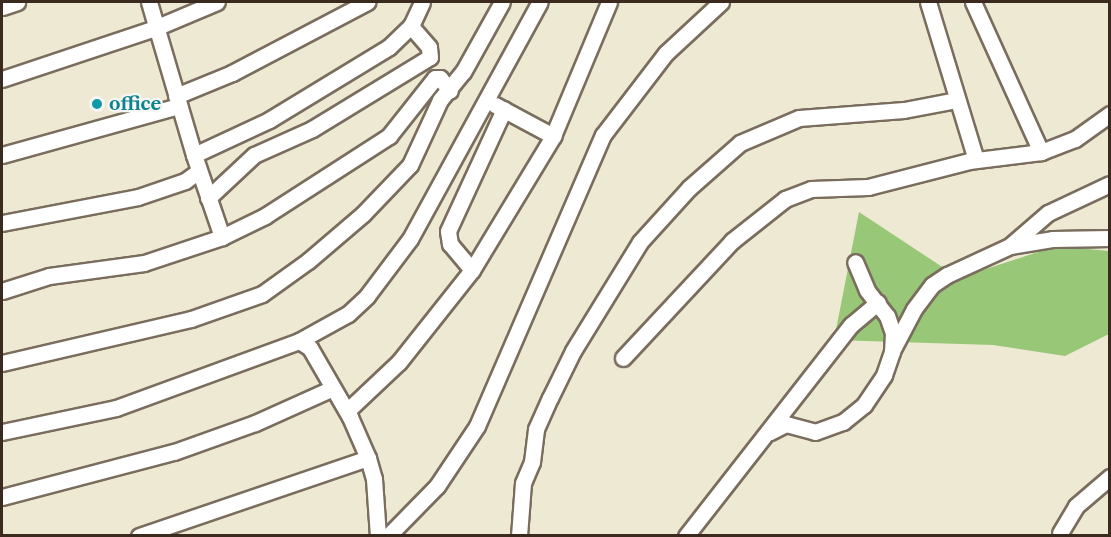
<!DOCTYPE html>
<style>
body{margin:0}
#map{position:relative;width:1111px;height:537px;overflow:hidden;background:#eee9d3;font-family:"Libre Caslon Text",serif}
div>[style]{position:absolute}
.green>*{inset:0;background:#97c777}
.roads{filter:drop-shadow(2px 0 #7a6d5d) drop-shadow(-2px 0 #7a6d5d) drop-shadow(0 2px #7a6d5d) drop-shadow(0 -2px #7a6d5d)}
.minor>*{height:15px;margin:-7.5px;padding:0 7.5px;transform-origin:7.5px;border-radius:7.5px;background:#fff}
.dots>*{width:16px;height:16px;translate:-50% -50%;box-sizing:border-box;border:3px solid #f6f6f2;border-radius:50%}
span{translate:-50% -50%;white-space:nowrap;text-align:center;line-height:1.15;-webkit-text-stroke:4.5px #f6f6f2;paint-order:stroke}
.culture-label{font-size:18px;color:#0d838f;font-weight:700}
.left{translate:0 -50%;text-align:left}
.frame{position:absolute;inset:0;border:3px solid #3b2a1e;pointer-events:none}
</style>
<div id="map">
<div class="green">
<i style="clip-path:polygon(859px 212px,959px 278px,1056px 246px,1109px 251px,1109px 334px,1065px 356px,993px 345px,834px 340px)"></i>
</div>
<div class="roads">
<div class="minor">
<i style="left:149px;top:2px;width:159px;rotate:73.6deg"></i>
<i style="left:194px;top:155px;width:87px;rotate:71.1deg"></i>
<i style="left:928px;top:2px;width:165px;rotate:73.1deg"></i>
<i style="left:973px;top:2px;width:165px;rotate:65.6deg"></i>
<i style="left:2px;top:7px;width:16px;rotate:-18deg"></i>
<i style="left:2px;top:79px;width:161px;rotate:-18.4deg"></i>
<i style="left:155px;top:28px;width:67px;rotate:-22.8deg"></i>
<i style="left:176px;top:96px;width:61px;rotate:-22.3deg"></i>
<i style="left:232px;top:73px;width:153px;rotate:-27.7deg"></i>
<i style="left:495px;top:105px;width:66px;rotate:28.1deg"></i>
<i style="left:2px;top:155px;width:184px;rotate:-15.5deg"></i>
<i style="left:194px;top:155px;width:83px;rotate:-25deg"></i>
<i style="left:269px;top:120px;width:140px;rotate:-31.3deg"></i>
<i style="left:389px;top:47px;width:30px;rotate:-44deg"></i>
<i style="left:411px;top:26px;width:26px;rotate:-65deg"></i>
<i style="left:208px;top:198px;width:63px;rotate:-43.1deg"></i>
<i style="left:254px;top:155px;width:64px;rotate:-24.1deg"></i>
<i style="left:312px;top:129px;width:138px;rotate:-31.4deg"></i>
<i style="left:430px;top:57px;width:10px;rotate:-96deg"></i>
<i style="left:429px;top:47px;width:28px;rotate:-131deg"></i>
<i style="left:2px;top:223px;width:138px;rotate:-10.8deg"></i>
<i style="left:138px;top:197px;width:50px;rotate:-18.8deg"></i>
<i style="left:185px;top:181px;width:17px;rotate:-36deg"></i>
<i style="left:1011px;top:245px;width:49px;rotate:-40.9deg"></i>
<i style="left:1048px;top:213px;width:68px;rotate:-25.1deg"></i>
<i style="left:472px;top:270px;width:34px;rotate:-130deg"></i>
<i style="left:450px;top:244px;width:13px;rotate:-99deg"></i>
<i style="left:448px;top:231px;width:134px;rotate:-65.3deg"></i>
<i style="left:2px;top:291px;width:49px;rotate:-17.7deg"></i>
<i style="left:49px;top:276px;width:96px;rotate:-7.8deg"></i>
<i style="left:144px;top:263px;width:82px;rotate:-18.4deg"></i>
<i style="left:222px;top:237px;width:48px;rotate:-26deg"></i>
<i style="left:265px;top:216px;width:148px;rotate:-32.8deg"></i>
<i style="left:389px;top:136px;width:74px;rotate:-51.6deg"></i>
<i style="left:435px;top:78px;width:5px"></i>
<i style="left:440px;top:78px;width:16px;rotate:52deg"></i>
<i style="left:299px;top:341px;width:56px;rotate:-28.9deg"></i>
<i style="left:348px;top:314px;width:26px;rotate:-43deg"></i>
<i style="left:367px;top:296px;width:71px;rotate:-53deg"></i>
<i style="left:410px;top:239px;width:270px;rotate:-61.3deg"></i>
<i style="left:893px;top:349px;width:45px;rotate:-62.3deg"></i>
<i style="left:914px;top:309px;width:30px;rotate:-53deg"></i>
<i style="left:932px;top:285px;width:18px;rotate:-34deg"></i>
<i style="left:947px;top:275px;width:69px;rotate:-24.7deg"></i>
<i style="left:1010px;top:246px;width:44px;rotate:-9.2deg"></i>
<i style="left:1053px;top:239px;width:57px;rotate:-1deg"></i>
<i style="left:623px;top:358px;width:160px;rotate:-47deg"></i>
<i style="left:732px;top:241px;width:68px;rotate:-38.4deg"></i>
<i style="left:785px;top:199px;width:28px;rotate:-21deg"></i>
<i style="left:811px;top:189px;width:57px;rotate:-2deg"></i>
<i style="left:868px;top:187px;width:104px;rotate:-14.4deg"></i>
<i style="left:969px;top:161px;width:73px;rotate:-7.1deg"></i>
<i style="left:1041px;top:152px;width:36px;rotate:-21deg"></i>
<i style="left:1075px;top:139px;width:43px;rotate:-35.5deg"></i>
<i style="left:2px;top:363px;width:194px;rotate:-13.1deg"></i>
<i style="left:191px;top:319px;width:75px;rotate:-19.4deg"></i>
<i style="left:262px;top:294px;width:57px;rotate:-35.7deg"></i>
<i style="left:308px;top:261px;width:72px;rotate:-40.5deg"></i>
<i style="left:363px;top:214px;width:68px;rotate:-46.2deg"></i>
<i style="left:410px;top:165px;width:72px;rotate:-65.2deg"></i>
<i style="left:440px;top:100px;width:36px;rotate:-51deg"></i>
<i style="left:463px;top:72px;width:80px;rotate:-60.9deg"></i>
<i style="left:347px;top:411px;width:71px;rotate:-43.3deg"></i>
<i style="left:399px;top:362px;width:117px;rotate:-51.6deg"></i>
<i style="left:472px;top:270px;width:157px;rotate:-58.8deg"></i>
<i style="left:553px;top:136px;width:145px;rotate:-67.3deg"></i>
<i style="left:2px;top:432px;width:116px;rotate:-11.9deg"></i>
<i style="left:116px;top:408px;width:195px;rotate:-20.1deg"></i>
<i style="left:299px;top:341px;width:13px;rotate:32deg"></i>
<i style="left:310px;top:348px;width:80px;rotate:59.9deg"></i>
<i style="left:350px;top:417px;width:45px;rotate:66.3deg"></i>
<i style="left:368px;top:458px;width:22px;rotate:74deg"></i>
<i style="left:374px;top:479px;width:57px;rotate:86deg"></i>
<i style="left:770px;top:432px;width:18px;rotate:-27deg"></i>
<i style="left:786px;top:424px;width:30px;rotate:15deg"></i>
<i style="left:815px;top:432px;width:30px;rotate:-20deg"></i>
<i style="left:843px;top:422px;width:27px;rotate:-39deg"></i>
<i style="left:864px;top:405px;width:36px;rotate:-56deg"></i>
<i style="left:884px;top:375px;width:24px;rotate:-71deg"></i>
<i style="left:892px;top:352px;width:19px;rotate:-87deg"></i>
<i style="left:893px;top:333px;width:18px;rotate:-109deg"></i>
<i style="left:887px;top:316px;width:33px;rotate:-128deg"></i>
<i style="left:867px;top:290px;width:30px;rotate:-113deg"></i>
<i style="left:2px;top:497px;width:178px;rotate:-14.7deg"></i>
<i style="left:174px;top:452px;width:86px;rotate:-19.7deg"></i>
<i style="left:255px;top:423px;width:85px;rotate:-24.2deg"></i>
<i style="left:1060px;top:533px;width:31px;rotate:-59deg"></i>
<i style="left:1076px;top:506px;width:45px;rotate:-40.5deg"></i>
<i style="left:139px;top:536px;width:242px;rotate:-18.8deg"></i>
<i style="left:388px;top:536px;width:70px;rotate:-45.6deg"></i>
<i style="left:437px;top:486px;width:72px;rotate:-56.3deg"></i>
<i style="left:477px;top:426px;width:317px;rotate:-66.6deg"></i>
<i style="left:603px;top:135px;width:103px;rotate:-52.5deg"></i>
<i style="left:666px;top:53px;width:75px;rotate:-42.8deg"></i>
<i style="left:519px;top:536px;width:53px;rotate:-85.7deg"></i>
<i style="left:523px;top:483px;width:23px;rotate:-67deg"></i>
<i style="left:532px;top:462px;width:33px;rotate:-83deg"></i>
<i style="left:536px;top:429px;width:34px;rotate:-66deg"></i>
<i style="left:550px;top:398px;width:52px;rotate:-63.9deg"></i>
<i style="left:573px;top:351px;width:128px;rotate:-58.4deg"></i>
<i style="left:640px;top:242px;width:73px;rotate:-47.8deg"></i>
<i style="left:689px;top:188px;width:68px;rotate:-41.4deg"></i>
<i style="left:740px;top:143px;width:64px;rotate:-23deg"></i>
<i style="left:799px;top:118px;width:105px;rotate:-4.4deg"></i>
<i style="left:904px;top:110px;width:54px;rotate:-10.7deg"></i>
<i style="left:686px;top:536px;width:268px;rotate:-52deg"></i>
<i style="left:851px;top:325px;width:35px;rotate:-40deg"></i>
</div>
</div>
<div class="dots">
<i style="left:97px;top:104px;background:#0f9aa8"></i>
</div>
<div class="culture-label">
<span class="left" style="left:109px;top:104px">office</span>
</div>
<div class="frame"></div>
</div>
